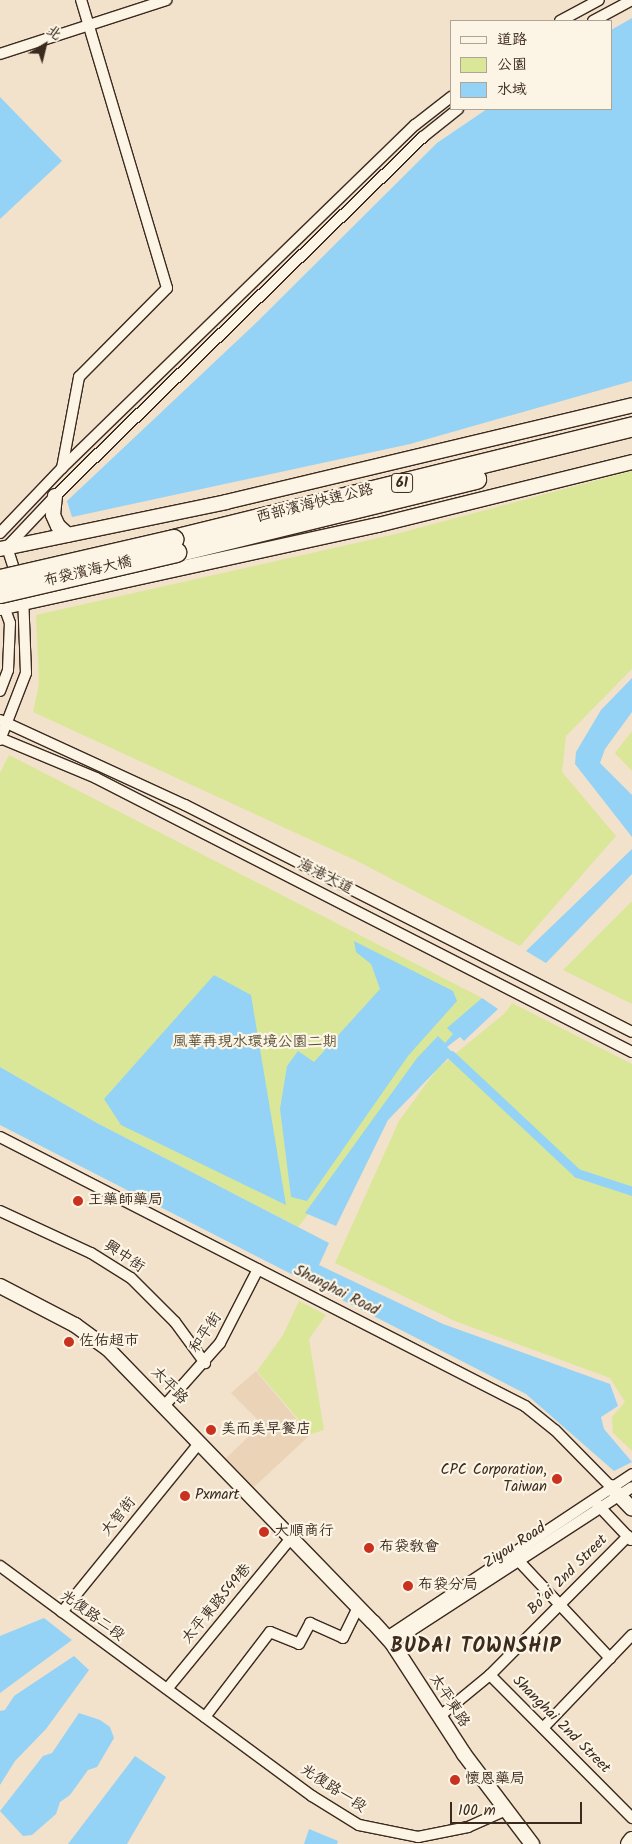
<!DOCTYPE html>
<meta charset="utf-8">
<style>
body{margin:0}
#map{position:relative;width:632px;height:1844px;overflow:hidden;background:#f2e1cb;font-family:Kalam,"LXGW WenKai TC",sans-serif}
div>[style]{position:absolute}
.built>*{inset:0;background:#ebd3b8}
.green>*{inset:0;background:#dae799}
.water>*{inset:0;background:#94d3f5}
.canal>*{height:9px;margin:-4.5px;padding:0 4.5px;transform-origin:4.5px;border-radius:4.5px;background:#94d3f5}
.roads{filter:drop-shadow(1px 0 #3b2a1e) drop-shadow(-1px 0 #3b2a1e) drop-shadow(0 1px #3b2a1e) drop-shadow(0 -1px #3b2a1e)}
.street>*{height:10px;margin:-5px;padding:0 5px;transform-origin:5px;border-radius:5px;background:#fcf5e5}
.secondary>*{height:14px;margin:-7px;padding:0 7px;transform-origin:7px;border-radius:7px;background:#fcf5e5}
.primary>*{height:16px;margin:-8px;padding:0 8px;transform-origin:8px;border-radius:8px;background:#fcf5e5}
.highway>*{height:19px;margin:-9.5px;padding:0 9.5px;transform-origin:9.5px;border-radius:9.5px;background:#fcf5e5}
.bridges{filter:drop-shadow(1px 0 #3b2a1e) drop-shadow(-1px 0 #3b2a1e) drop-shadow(0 1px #3b2a1e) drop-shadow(0 -1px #3b2a1e)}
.highway-bridge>*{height:19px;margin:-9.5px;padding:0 9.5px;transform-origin:9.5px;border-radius:9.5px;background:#fcf5e5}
.dots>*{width:14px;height:14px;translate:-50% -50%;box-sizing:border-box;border:2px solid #fcf5e5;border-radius:50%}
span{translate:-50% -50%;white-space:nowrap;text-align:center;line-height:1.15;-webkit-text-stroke:4.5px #fcf5e5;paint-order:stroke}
.shield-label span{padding:1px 4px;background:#fcf5e5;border:1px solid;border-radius:4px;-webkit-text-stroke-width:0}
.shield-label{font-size:14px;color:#3b2a1e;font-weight:700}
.street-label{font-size:15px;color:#3b2a1e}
.park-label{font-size:15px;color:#5b5037}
.poi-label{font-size:15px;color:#3b2a1e}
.left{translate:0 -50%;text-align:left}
.right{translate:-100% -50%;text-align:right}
.district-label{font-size:20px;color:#3b2a1e;font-weight:700;letter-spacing:1px}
.legend{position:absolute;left:450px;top:20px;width:162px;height:90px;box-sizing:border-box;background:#fcf5e5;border:1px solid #afa495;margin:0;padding:6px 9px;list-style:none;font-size:15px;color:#3b2a1e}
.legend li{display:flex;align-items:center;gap:10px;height:25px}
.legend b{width:25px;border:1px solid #afa495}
.north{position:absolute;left:20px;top:20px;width:50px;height:50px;-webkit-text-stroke:4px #fcf5e5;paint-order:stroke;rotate:36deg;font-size:14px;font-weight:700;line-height:20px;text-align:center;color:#3b2a1e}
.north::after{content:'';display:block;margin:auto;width:18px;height:22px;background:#3b2a1e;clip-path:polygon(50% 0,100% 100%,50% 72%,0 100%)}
.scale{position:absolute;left:450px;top:1802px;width:132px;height:22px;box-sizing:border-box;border:2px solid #3b2a1e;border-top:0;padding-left:6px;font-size:15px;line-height:18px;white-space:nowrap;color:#3b2a1e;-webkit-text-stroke:4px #fcf5e5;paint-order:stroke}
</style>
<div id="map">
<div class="built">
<i style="clip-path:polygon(256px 1371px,310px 1435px,254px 1487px,225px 1459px,262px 1424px,231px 1393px)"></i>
</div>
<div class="green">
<i style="clip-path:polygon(632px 471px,632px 669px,566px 736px,562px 772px,616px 836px,520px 946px,357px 861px,33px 712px,39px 684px,36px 615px,396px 534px)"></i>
<i style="clip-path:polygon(632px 731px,632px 771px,615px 753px)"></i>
<i style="clip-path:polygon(9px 755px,482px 998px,298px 1227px,97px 1123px,0 1067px,0 773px)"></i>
<i style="clip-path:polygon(632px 901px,632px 1004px,563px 970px)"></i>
<i style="clip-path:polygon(512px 1003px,632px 1064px,632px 1451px,613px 1433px,612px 1417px,625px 1402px,610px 1378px,455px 1321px,335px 1263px,399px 1121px,437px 1069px,505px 1013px)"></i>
<i style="clip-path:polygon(299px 1301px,326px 1315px,309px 1339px,324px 1430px,311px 1434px,257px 1371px,283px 1335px)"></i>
</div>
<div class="water">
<i style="clip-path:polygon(632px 18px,632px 381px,410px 444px,72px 517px,67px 501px,258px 321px,437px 143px,487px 109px,611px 109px,611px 30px)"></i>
<i style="clip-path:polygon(0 97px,62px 161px,0 219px)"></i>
<i style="clip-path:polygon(632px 678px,632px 712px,605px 749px,600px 763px,632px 795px,632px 837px,575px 764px,576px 752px,601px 710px)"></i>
<i style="clip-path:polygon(632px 849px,632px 874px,546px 963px,526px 951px)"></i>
<i style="clip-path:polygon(354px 941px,453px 991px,457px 1001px,408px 1056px,307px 1201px,291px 1197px,280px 1109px,287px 1066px,298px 1051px,314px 1062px,380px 989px,371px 964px,356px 952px)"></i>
<i style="clip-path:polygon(214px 975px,251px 995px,286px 1205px,121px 1125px,104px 1099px)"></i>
<i style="clip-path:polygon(482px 998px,498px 1009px,464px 1041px,460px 1037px,447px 1047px,453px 1053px,388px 1120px,336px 1226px,305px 1213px,417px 1058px,438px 1036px,445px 1043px,453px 1034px,447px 1028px)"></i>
<i style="clip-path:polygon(0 1067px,97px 1123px,329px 1243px,319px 1265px,443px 1324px,610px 1384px,618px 1406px,601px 1417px,604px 1429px,632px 1462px,614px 1471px,526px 1394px,0 1125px)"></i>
<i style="clip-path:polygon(44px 1618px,72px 1640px,0 1693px,0 1636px)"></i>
<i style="clip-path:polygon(74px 1656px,89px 1670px,46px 1729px,15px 1761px,0 1785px,0 1711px,5px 1710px,14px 1696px)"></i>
<i style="clip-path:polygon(79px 1713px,100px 1720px,110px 1727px,114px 1738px,97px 1767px,88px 1770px,70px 1795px,60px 1802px,56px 1814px,32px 1835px,23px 1836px,0 1811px,43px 1756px,52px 1753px)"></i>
<i style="clip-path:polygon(135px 1756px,166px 1777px,127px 1844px,68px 1844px)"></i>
<i style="clip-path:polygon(309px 1829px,338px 1841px,337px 1844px,304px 1844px)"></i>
</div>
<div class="canal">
<i style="left:451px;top:1055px;width:173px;rotate:43.1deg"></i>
<i style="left:577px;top:1173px;width:58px;rotate:18.1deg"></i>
</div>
<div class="roads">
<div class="street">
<i style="left:560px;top:21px;width:44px;rotate:-28.3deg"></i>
<i style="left:593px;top:21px;width:44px;rotate:-28.3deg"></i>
<i style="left:0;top:54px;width:175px;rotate:-18deg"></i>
<i style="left:62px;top:468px;width:93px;rotate:-79.4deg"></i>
<i style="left:79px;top:377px;width:125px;rotate:-45.3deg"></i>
<i style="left:167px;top:288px;width:301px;rotate:-106.6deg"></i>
<i style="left:0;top:533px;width:90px;rotate:-46.4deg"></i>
<i style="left:62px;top:468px;width:492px;rotate:-44.2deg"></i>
<i style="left:415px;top:125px;width:46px;rotate:-37.9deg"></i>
<i style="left:17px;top:578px;width:33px;rotate:-108deg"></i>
<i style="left:7px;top:547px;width:70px;rotate:-46.7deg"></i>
<i style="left:55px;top:496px;width:514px;rotate:-44.29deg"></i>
<i style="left:423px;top:137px;width:45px;rotate:-38.7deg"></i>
<i style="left:0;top:691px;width:22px;rotate:-69deg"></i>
<i style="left:8px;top:670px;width:47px;rotate:-87.6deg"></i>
<i style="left:10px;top:623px;width:23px;rotate:-110deg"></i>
<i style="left:0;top:720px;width:204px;rotate:24.7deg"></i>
<i style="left:185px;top:805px;width:501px;rotate:26.92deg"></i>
<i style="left:0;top:738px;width:104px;rotate:22.6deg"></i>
<i style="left:96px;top:778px;width:602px;rotate:27.08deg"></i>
<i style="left:0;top:740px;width:72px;rotate:-68.8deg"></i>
<i style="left:26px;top:673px;width:77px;rotate:-92.2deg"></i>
<i style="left:0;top:1137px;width:590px;rotate:27.13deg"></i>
<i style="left:525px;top:1406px;width:38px;rotate:39deg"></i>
<i style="left:555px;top:1430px;width:80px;rotate:45.5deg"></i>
<i style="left:0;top:1211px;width:100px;rotate:24.8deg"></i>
<i style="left:91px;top:1253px;width:47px;rotate:32deg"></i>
<i style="left:131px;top:1278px;width:62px;rotate:45deg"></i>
<i style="left:175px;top:1322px;width:51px;rotate:53.8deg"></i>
<i style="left:165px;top:1405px;width:83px;rotate:-48.4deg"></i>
<i style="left:220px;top:1343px;width:83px;rotate:-62.8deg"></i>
<i style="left:596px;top:1503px;width:51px;rotate:46.6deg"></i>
<i style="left:515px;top:1557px;width:139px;rotate:46.8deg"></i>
<i style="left:0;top:1566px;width:388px;rotate:36.4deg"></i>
<i style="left:312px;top:1796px;width:55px;rotate:31.7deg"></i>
<i style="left:359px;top:1825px;width:60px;rotate:11.5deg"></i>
<i style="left:418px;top:1837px;width:51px;rotate:-11.3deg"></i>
<i style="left:468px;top:1827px;width:42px;rotate:-24.1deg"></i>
<i style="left:62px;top:1612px;width:219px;rotate:-50.9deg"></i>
<i style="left:387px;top:1637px;width:294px;rotate:-33.6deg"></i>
<i style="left:392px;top:1643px;width:286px;rotate:-33deg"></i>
<i style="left:490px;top:1675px;width:202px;rotate:45.2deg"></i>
<i style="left:167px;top:1689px;width:195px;rotate:-50.6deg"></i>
<i style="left:440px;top:1716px;width:65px;rotate:-39.4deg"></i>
<i style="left:490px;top:1675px;width:196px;rotate:-45.2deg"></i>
<i style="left:205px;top:1717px;width:107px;rotate:-52.6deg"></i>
<i style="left:270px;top:1632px;width:31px;rotate:22deg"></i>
<i style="left:299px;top:1644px;width:24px;rotate:-62deg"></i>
<i style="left:310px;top:1623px;width:36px;rotate:24deg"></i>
<i style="left:343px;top:1638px;width:34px;rotate:-64deg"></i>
<i style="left:543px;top:1728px;width:129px;rotate:-46.3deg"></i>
</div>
<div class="secondary">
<i style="left:55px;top:496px;width:19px;rotate:96deg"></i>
<i style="left:53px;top:515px;width:12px;rotate:66deg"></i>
<i style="left:58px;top:526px;width:13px;rotate:42deg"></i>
<i style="left:0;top:549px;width:231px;rotate:-11.7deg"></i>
<i style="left:226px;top:502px;width:417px;rotate:-13.4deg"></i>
<i style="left:0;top:608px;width:387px;rotate:-12.4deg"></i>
<i style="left:378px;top:525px;width:262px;rotate:-13.9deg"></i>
<i style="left:0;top:1286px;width:85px;rotate:27.5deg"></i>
<i style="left:75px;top:1325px;width:41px;rotate:36deg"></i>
<i style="left:108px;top:1349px;width:380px;rotate:45.9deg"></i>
<i style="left:373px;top:1622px;width:28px;rotate:48deg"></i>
<i style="left:392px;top:1643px;width:132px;rotate:57deg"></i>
<i style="left:464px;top:1754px;width:113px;rotate:52.9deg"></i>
<i style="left:611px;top:1487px;width:30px;rotate:46deg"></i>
</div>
<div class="primary">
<i style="left:629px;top:1844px;width:5px;rotate:-53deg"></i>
</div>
<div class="highway">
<i style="left:173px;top:539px;width:473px;rotate:-13.8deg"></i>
<i style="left:176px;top:552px;width:309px;rotate:-13.7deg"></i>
</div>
</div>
<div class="bridges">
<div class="highway-bridge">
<i style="left:0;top:579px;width:178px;rotate:-13deg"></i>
<i style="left:0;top:593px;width:181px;rotate:-13.1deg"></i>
</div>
</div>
<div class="dots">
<i style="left:78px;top:1201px;background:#c8321e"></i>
<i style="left:69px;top:1342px;background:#c8321e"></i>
<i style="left:211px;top:1430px;background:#c8321e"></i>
<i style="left:557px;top:1479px;background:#c8321e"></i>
<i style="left:185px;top:1496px;background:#c8321e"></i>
<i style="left:264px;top:1532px;background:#c8321e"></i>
<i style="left:369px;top:1548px;background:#c8321e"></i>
<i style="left:408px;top:1586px;background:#c8321e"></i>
<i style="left:455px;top:1780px;background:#c8321e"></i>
</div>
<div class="shield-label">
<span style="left:402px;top:483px">61</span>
</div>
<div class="street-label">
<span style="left:315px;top:504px;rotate:-14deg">西部濱海快速公路</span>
<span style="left:88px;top:572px;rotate:-13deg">布袋濱海大橋</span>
<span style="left:325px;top:877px;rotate:27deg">海港大道</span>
<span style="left:124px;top:1257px;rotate:34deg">興中街</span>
<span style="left:336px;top:1291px;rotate:27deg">Shanghai Road</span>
<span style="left:206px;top:1333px;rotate:-56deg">和平街</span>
<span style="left:169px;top:1386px;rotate:46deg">太平路</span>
<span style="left:119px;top:1517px;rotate:-51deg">大智街</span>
<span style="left:515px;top:1546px;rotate:-33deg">Ziyou Road</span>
<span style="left:568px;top:1575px;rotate:-45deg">Bo’ai 2nd Street</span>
<span style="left:217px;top:1604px;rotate:-50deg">太平東路549巷</span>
<span style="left:92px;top:1616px;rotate:36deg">光復路二段</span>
<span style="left:449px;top:1701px;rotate:57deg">太平東路</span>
<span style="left:561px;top:1725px;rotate:45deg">Shanghai 2nd Street</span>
<span style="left:333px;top:1789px;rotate:33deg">光復路一段</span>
</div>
<div class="park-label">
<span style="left:255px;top:1043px">風華再現水環境公園二期</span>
</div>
<div class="poi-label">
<span class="left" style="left:88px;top:1201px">王藥師藥局</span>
<span class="left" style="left:79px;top:1342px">佐佑超市</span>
<span class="left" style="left:221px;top:1430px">美而美早餐店</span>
<span class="right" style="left:547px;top:1479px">CPC Corporation,<br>Taiwan</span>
<span class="left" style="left:195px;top:1496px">Pxmart</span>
<span class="left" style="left:274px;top:1532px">大順商行</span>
<span class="left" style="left:379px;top:1548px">布袋教會</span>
<span class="left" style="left:418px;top:1586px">布袋分局</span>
<span class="left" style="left:465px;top:1780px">懷恩藥局</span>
</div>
<div class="district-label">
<span style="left:476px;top:1647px">BUDAI TOWNSHIP</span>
</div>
<ul class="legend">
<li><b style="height:6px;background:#fcf5e5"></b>道路</li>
<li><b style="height:14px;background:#dae799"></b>公園</li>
<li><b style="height:14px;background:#94d3f5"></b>水域</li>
</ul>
<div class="north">北</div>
<div class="scale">100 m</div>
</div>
